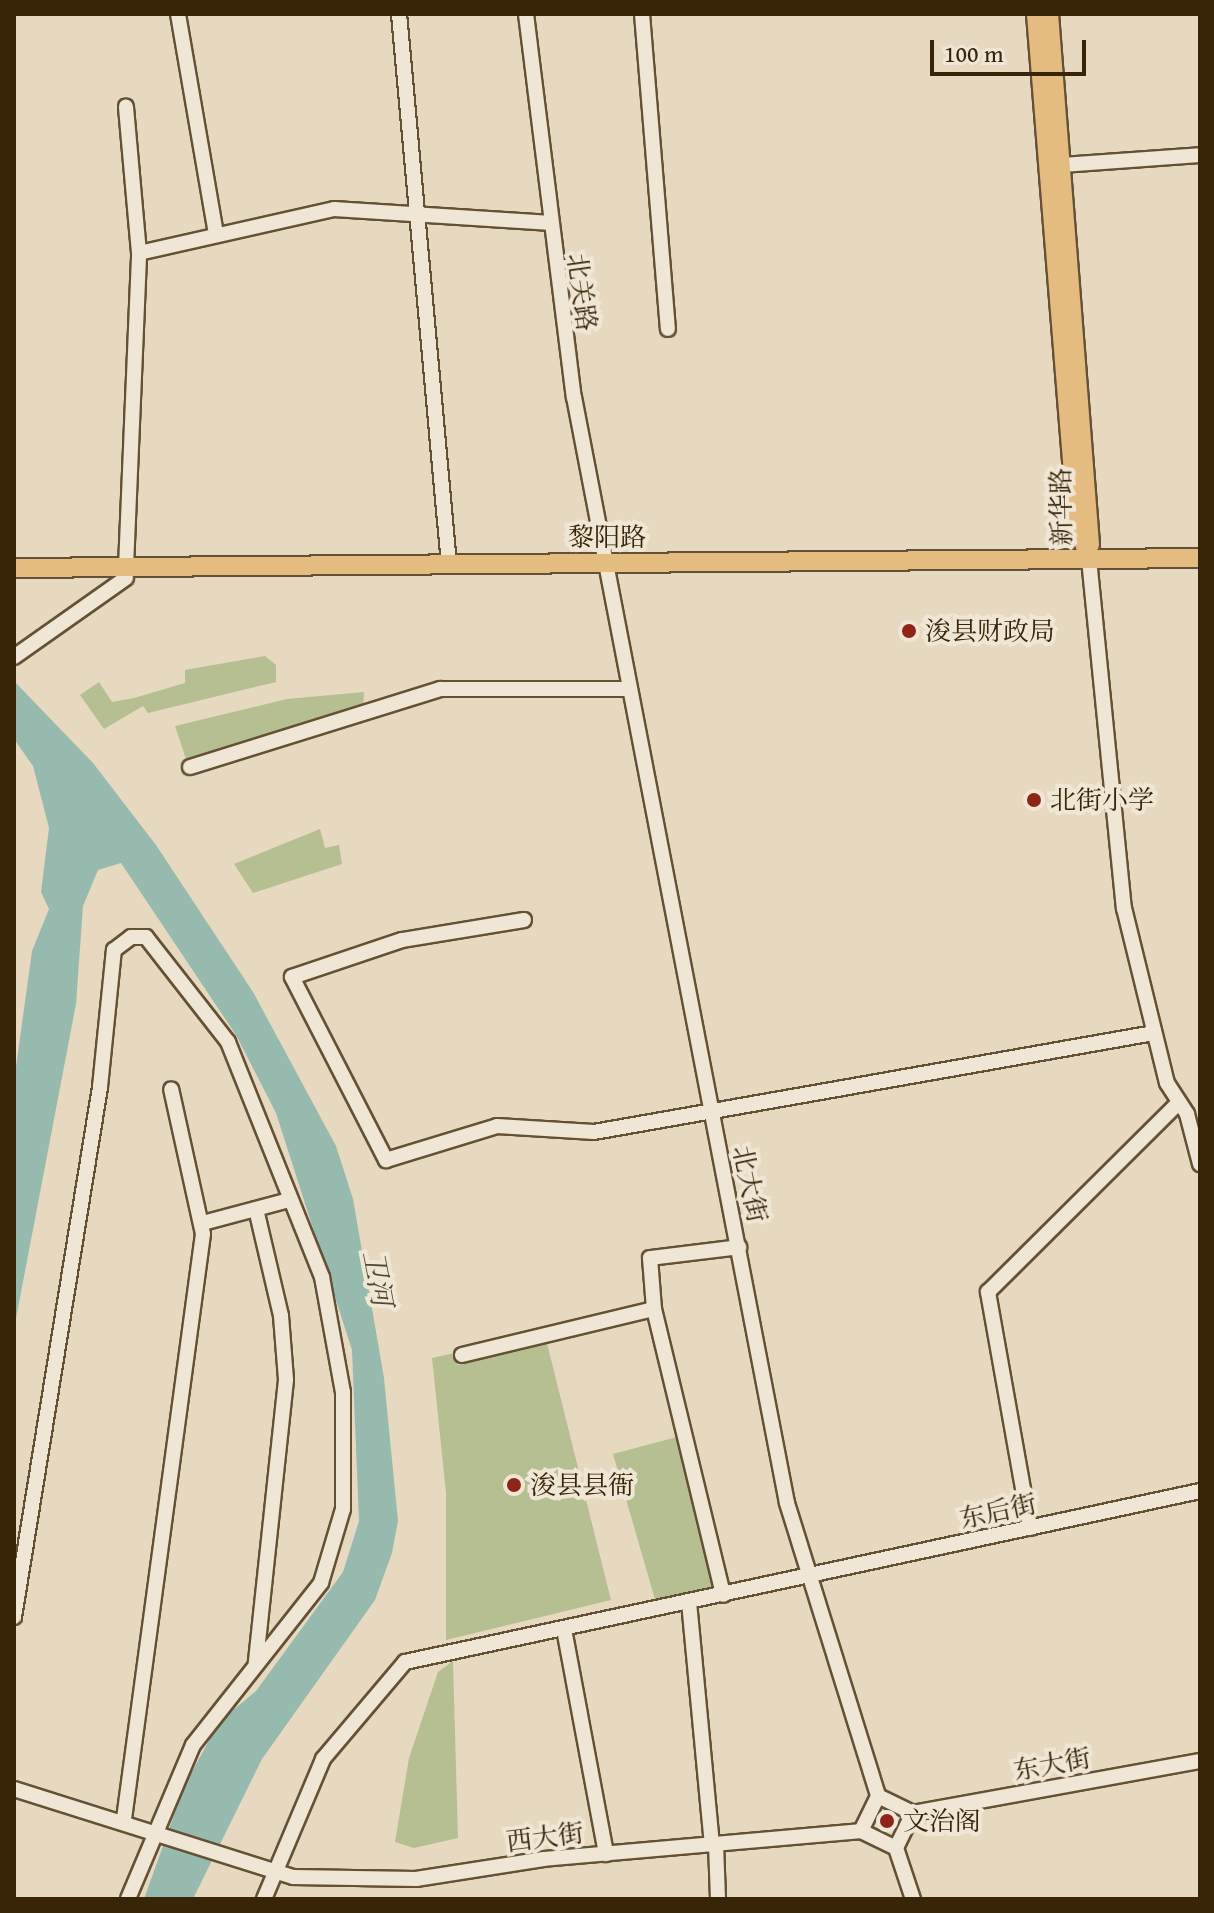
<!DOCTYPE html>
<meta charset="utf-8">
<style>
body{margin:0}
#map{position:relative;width:1214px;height:1913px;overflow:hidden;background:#e7d9bf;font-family:"Gentium Book Plus","Noto Serif SC",serif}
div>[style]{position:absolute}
.green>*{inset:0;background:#b5bf92}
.water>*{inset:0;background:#97baaf}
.roads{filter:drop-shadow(2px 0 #645135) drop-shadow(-2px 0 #645135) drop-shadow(0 2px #645135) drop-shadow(0 -2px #645135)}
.minor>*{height:14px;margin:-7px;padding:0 7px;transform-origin:7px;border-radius:7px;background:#efe6d5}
.major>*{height:18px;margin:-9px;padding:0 9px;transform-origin:9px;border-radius:9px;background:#e4bc80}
.dots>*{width:22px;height:22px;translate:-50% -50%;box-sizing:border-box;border:4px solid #efe6d5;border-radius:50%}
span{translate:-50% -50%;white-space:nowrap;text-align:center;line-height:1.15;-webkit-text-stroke:8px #efe6d5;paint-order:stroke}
.street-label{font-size:26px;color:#382407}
.poi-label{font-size:26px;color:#382407}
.left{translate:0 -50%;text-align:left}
.water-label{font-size:28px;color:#504a31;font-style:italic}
.frame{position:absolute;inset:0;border:16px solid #382407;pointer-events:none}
.scale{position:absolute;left:930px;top:40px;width:156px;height:36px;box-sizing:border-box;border:4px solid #382407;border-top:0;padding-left:10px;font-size:24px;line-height:28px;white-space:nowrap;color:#382407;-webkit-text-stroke:6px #efe6d5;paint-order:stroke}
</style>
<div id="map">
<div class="green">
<i style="clip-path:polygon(265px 656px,276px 665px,276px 682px,148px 713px,143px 706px,104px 729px,80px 695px,99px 682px,112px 702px,134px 698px,185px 683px,185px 670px)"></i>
<i style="clip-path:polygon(364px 692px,363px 708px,187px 762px,175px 726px,287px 699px)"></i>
<i style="clip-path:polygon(320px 829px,325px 848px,339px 845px,342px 864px,253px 893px,234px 864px)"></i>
<i style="clip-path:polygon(547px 1343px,611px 1600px,446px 1640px,446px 1493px,432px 1358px,454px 1353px,457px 1365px)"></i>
<i style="clip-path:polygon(677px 1437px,716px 1587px,656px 1603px,613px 1454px)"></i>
<i style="clip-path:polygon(453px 1661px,458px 1838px,414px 1848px,395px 1842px,409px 1758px,438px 1672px)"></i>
</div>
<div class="water">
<i style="clip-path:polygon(14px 681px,93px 763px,156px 845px,253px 992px,336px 1146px,353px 1199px,384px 1378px,398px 1521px,392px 1553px,375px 1600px,262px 1759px,193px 1899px,144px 1899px,185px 1784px,220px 1721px,256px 1691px,343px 1572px,359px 1521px,352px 1350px,276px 1113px,236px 1035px,121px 863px,98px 870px,83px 906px,76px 1004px,14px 1329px,14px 1081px,32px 951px,49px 909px,41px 892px,49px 828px,33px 766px,14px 739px)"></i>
</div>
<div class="roads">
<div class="minor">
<i style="left:178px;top:14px;width:222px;rotate:80.2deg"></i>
<i style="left:399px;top:14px;width:552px;rotate:84.81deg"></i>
<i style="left:526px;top:14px;width:386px;rotate:82.9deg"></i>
<i style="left:574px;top:397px;width:1126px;rotate:79.1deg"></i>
<i style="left:787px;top:1503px;width:307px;rotate:72.7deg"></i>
<i style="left:642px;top:14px;width:316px;rotate:85.3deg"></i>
<i style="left:1062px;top:165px;width:138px;rotate:-4.1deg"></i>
<i style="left:139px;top:253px;width:200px;rotate:-12.7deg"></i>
<i style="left:334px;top:209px;width:214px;rotate:3.7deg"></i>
<i style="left:1089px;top:559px;width:351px;rotate:84.3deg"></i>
<i style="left:1124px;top:908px;width:180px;rotate:76.2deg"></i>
<i style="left:1167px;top:1083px;width:37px;rotate:57deg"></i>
<i style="left:1187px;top:1114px;width:52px;rotate:75.4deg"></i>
<i style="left:126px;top:567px;width:314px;rotate:-87.6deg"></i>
<i style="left:139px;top:253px;width:147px;rotate:-95.1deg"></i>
<i style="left:14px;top:657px;width:137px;rotate:-35.2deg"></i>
<i style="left:190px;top:767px;width:262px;rotate:-17.3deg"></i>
<i style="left:440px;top:689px;width:188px"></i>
<i style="left:524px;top:920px;width:124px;rotate:170.7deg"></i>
<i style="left:402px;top:940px;width:116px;rotate:161.4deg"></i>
<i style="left:292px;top:977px;width:206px;rotate:62.8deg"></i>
<i style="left:386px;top:1160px;width:116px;rotate:-17deg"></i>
<i style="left:497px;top:1126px;width:97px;rotate:3.5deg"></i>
<i style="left:594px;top:1132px;width:569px;rotate:-10.03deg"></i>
<i style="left:256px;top:1209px;width:110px;rotate:76.8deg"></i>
<i style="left:281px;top:1316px;width:64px;rotate:85.5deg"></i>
<i style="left:286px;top:1380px;width:285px;rotate:96.1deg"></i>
<i style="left:203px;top:1223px;width:89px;rotate:-15deg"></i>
<i style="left:654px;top:1309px;width:294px;rotate:76.4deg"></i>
<i style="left:462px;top:1355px;width:197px;rotate:-13.5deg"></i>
<i style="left:654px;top:1309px;width:51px;rotate:-94.5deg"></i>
<i style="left:650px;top:1258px;width:90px;rotate:-7deg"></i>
<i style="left:1030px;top:1528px;width:240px;rotate:-100.1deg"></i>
<i style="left:988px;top:1292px;width:269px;rotate:-44.8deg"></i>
<i style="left:689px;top:1602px;width:244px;rotate:84.6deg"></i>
<i style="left:14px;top:1617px;width:537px;rotate:-80.78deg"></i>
<i style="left:100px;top:1087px;width:138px;rotate:-84.2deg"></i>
<i style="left:114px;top:950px;width:21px;rotate:-37deg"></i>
<i style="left:131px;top:937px;width:15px"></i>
<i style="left:146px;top:937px;width:133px;rotate:52deg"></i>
<i style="left:228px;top:1042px;width:253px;rotate:68.2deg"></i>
<i style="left:322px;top:1277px;width:117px;rotate:79.7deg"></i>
<i style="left:343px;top:1392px;width:117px;rotate:90deg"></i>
<i style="left:343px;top:1509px;width:77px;rotate:106.6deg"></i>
<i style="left:321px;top:1583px;width:206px;rotate:128.3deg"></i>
<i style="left:193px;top:1745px;width:167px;rotate:112.9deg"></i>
<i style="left:564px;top:1629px;width:229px;rotate:79.4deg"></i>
<i style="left:14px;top:1789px;width:293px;rotate:17.5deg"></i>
<i style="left:293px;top:1877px;width:123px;rotate:0.9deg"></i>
<i style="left:416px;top:1879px;width:129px;rotate:-8.9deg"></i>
<i style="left:543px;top:1859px;width:319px;rotate:-5deg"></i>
<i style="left:878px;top:1796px;width:39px;rotate:26deg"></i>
<i style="left:913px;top:1813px;width:39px;rotate:116deg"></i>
<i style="left:896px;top:1848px;width:39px;rotate:-154deg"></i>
<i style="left:861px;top:1831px;width:39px;rotate:-64deg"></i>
<i style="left:913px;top:1813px;width:292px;rotate:-10.3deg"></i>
<i style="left:124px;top:1819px;width:590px;rotate:-82.31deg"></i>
<i style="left:203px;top:1234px;width:148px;rotate:-102.4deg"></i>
<i style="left:716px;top:1844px;width:55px;rotate:87.9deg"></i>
<i style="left:896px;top:1848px;width:54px;rotate:71.6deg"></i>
<i style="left:264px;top:1899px;width:152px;rotate:-67.1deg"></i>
<i style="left:323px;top:1759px;width:127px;rotate:-49.8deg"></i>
<i style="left:405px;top:1662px;width:813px;rotate:-12.14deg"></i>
</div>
<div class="major">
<i style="left:1036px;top:14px;width:510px;rotate:85.39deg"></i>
<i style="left:1077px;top:522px;width:39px;rotate:72deg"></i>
<i style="left:1049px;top:14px;width:532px;rotate:85.58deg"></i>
<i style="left:14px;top:568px;width:1186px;rotate:-0.48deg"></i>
</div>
</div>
<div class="dots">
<i style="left:909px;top:631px;background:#8f2418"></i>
<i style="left:1034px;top:800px;background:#8f2418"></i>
<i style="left:514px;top:1485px;background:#8f2418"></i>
<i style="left:887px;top:1821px;background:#8f2418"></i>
</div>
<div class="street-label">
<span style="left:582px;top:292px;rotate:82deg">北关路</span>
<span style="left:1061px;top:507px;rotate:-91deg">新华路</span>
<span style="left:607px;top:537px">黎阳路</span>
<span style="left:750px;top:1184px;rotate:78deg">北大街</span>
<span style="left:998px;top:1511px;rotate:-12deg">东后街</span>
<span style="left:1052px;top:1764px;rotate:-10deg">东大街</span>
<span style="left:545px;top:1837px;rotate:-7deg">西大街</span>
</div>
<div class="poi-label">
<span class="left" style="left:925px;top:631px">浚县财政局</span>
<span class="left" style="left:1050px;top:800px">北街小学</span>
<span class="left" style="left:530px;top:1485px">浚县县衙</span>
<span class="left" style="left:903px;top:1821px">文治阁</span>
</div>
<div class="water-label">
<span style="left:378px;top:1278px;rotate:79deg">卫河</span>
</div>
<div class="frame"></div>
<div class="scale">100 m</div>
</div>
